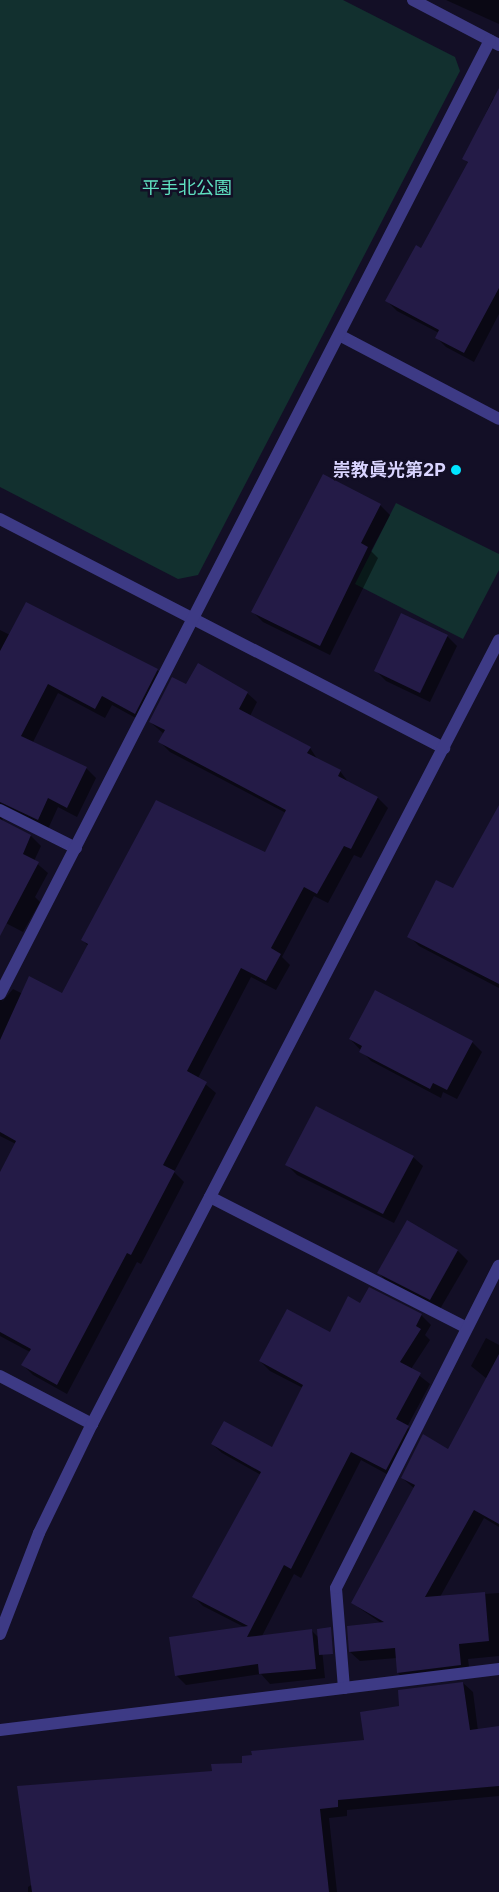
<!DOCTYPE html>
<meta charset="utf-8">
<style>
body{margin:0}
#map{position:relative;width:499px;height:1892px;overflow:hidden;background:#130f26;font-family:Inter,"Noto Sans JP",sans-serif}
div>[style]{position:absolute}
.green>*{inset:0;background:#12302f}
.shadow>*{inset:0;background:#0007}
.building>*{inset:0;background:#241b47}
.minor>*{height:12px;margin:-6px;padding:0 6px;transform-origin:6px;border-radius:6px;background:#3d3a85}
.tertiary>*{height:12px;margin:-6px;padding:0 6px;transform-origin:6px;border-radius:6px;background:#3d3a85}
.dots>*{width:14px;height:14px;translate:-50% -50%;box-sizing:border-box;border:2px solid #130f26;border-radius:50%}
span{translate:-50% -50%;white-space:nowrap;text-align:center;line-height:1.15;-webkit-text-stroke:5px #130f26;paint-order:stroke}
.park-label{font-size:18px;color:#5fe0c0}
.poi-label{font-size:18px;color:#d9d4ff;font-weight:700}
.right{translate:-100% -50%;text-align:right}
</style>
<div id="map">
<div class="green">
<i style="clip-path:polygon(0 0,343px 0,455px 57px,460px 71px,198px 575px,178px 579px,0 487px)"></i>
<i style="clip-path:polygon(396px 503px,499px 554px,499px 570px,463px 639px,355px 584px)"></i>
</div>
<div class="shadow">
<i style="clip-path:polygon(446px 0,499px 0,499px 24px)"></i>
<i style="clip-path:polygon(493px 98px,499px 101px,499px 314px,474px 362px,446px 347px,436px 337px,439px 333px,397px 311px,387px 301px,422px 250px,468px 163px,464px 159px)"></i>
<i style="clip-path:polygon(380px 505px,390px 515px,371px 551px,378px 558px,330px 655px,263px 622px,253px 612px)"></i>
<i style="clip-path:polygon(0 630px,10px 635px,157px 670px,167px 680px,145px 723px,112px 705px,105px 718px,58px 693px,33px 742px,86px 768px,96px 778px,77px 817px,58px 807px,48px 829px,2px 817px,3px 822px,31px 836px,41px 846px,34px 861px,48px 873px,35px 897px,40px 902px,23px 932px,0 920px)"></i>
<i style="clip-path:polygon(447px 636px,457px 646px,430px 702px,386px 681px,376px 671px)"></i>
<i style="clip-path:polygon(187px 686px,247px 693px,257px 702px,250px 716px,310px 748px,318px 760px,340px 771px,349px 783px,378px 798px,388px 808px,361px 858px,354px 855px,328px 903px,314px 896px,282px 957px,290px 965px,276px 990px,251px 977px,198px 1078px,216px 1093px,174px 1172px,184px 1182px,141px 1264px,137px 1262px,67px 1394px,33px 1375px,23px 1365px,30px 1352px,0 1336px,0 1175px,16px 1144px,0 1136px,0 984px,7px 991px,2px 1002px,13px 989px,21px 993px,62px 995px,88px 946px,83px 940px,265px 853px,286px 813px,170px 752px,160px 742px,164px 734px,150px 722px)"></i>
<i style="clip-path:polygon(499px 827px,499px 988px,419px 946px,409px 936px,453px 890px)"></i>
<i style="clip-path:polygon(350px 1039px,472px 1042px,482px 1052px,457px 1099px,443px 1092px,441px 1098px,371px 1061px)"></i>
<i style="clip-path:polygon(413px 1157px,423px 1166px,394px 1223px,297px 1175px,287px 1165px)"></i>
<i style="clip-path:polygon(407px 1222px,458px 1251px,468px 1261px,440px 1309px,388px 1283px,379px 1273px)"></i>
<i style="clip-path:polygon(361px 1304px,421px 1315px,431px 1325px,425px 1335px,430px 1340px,411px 1369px,430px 1384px,407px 1427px,418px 1437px,396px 1479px,361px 1460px,301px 1578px,294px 1574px,262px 1636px,312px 1631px,321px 1640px,325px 1678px,270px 1684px,261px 1674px,186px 1685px,176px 1675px,244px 1627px,203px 1606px,194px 1597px,261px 1475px,222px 1453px,212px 1444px,272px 1449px,303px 1388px,270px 1371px,260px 1361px,331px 1333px)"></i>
<i style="clip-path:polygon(486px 1338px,499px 1345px,499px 1527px,484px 1518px,440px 1597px,499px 1593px,499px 1656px,468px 1659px,470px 1675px,407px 1682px,398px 1673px,397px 1658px,360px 1661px,350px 1652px,381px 1623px,352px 1603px,415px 1489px,402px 1478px,449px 1451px,487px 1379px,471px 1366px)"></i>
<i style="clip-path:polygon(463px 1683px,473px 1692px,478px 1731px,499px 1729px,499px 1796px,347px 1810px,347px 1816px,329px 1818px,337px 1892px,28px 1892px,28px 1887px,213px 1772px,366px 1741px,400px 1708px)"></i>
</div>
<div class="building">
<i style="clip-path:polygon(499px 88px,499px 288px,464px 353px,435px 338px,439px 330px,385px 301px,416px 245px,421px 248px,468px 162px,462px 159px)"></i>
<i style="clip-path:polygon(323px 474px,381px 504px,361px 543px,368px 547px,320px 646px,251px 612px)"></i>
<i style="clip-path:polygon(26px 602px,158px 669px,135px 714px,102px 696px,95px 709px,48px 684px,21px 736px,87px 767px,67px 808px,48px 798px,38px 820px,0 802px,0 651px)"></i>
<i style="clip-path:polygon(401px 613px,448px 635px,420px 693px,374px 671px)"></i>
<i style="clip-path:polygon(198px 663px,248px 692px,239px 709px,311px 747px,307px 753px,341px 770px,338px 776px,378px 797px,351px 849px,344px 846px,317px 894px,304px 887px,271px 948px,281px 954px,266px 981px,241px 968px,187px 1071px,207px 1082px,163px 1165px,175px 1171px,131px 1255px,127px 1253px,57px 1385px,21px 1365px,31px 1349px,0 1332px,0 1172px,16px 1141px,0 1132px,0 1040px,29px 976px,62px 993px,88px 944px,81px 940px,156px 800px,265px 852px,286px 810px,158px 742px,165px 730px,149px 722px,172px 677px,186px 684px)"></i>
<i style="clip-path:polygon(499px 805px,499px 984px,407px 937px,436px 880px,453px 888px)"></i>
<i style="clip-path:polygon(0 819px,31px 835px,23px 854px,39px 862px,0 936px)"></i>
<i style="clip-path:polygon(375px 990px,473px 1041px,447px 1090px,433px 1083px,430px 1089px,359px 1052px,362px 1046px,349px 1039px)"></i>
<i style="clip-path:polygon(316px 1106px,414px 1156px,383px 1214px,285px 1165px)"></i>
<i style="clip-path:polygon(407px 1220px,458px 1250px,430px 1300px,377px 1273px)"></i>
<i style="clip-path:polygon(369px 1287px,422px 1314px,416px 1326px,421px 1329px,400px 1362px,421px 1373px,396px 1419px,409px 1426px,386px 1470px,351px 1452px,291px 1569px,284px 1565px,247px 1637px,312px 1629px,316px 1669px,259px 1674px,258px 1664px,175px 1676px,169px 1637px,248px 1626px,192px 1597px,261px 1472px,211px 1444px,224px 1421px,272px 1447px,303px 1385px,259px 1361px,287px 1309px,330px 1332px,348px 1296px,360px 1303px)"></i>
<i style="clip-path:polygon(499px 1354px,499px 1524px,474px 1510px,425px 1597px,485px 1592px,489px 1641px,459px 1644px,461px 1665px,397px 1673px,395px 1648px,349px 1652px,347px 1626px,384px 1622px,351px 1603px,415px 1485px,401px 1478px,423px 1434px,448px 1449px)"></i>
<i style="clip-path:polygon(331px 1627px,333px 1654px,319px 1655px,317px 1629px)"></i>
<i style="clip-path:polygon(463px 1682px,470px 1730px,499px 1726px,499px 1786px,338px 1800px,338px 1807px,320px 1809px,329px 1892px,32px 1892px,17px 1786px,212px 1771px,211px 1764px,242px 1763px,242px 1756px,252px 1755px,251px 1751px,364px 1740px,360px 1712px,399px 1706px,398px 1690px)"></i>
</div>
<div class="minor">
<i style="left:413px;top:0;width:97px;rotate:27.6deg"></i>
<i style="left:341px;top:336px;width:178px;rotate:27.7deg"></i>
<i style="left:0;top:519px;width:500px;rotate:27.3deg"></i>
<i style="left:0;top:810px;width:85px;rotate:26.6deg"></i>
<i style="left:0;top:994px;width:1072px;rotate:-62.81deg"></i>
<i style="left:210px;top:1197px;width:288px;rotate:27deg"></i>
<i style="left:0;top:1376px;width:104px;rotate:27.6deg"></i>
<i style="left:344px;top:1688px;width:100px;rotate:-94.6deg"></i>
<i style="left:336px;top:1588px;width:361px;rotate:-63.2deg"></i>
<i style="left:0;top:1730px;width:503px;rotate:-6.97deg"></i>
</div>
<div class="tertiary">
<i style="left:0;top:1634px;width:108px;rotate:-68.9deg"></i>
<i style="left:39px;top:1533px;width:121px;rotate:-64.1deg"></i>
<i style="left:92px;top:1424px;width:883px;rotate:-62.56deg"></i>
</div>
<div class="dots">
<i style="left:456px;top:470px;background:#00e5ff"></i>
</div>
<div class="park-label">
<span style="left:187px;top:188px">平手北公園</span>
</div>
<div class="poi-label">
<span class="right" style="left:446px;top:470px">崇教眞光第2P</span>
</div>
</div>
